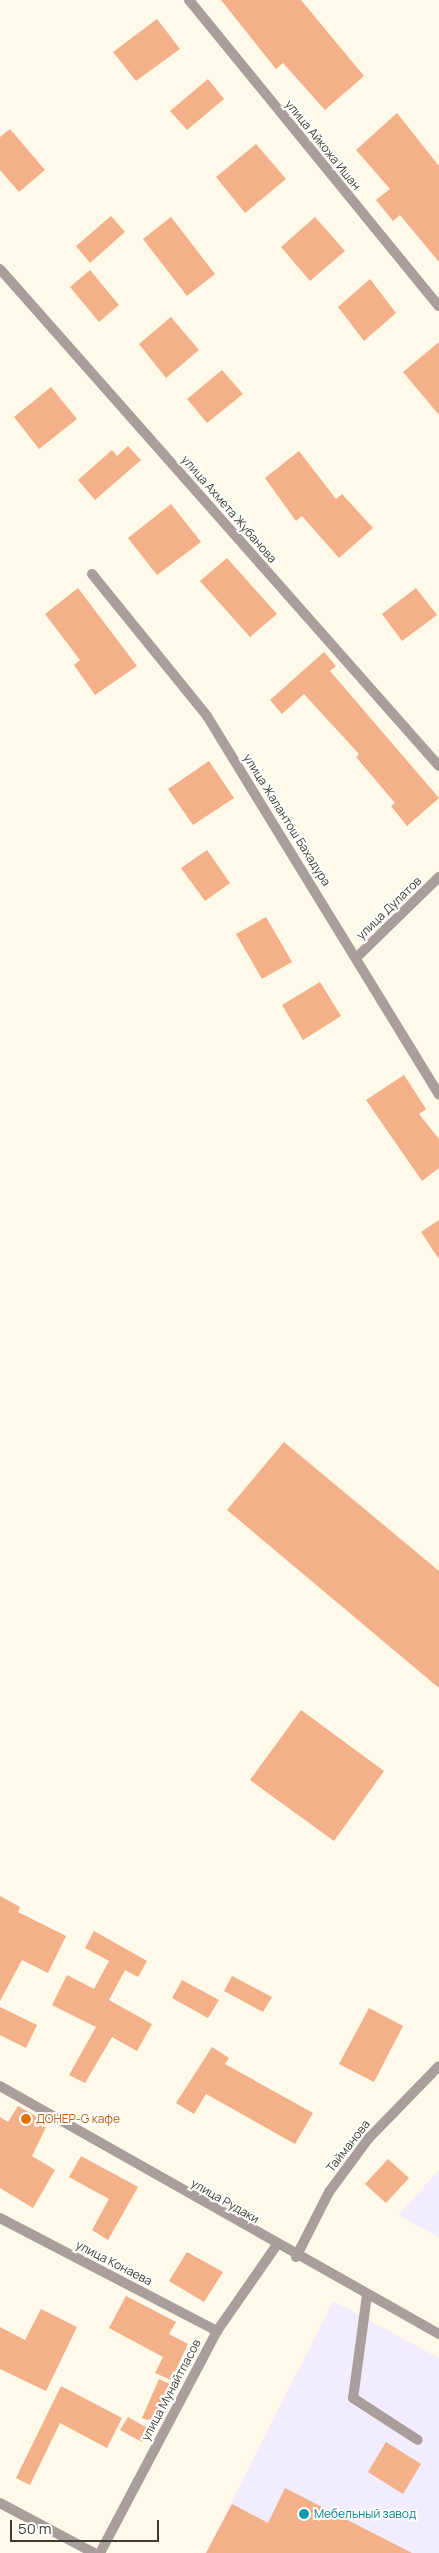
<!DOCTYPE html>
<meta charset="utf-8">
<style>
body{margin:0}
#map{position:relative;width:439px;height:2553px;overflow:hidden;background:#fef9e8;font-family:Manrope,sans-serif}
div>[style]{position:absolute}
.industrial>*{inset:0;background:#f1ecfe}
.building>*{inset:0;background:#f4b088}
.street>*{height:10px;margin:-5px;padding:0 5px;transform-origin:5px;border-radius:5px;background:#a99e9c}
.dots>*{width:14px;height:14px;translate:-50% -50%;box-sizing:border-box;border:2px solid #fff;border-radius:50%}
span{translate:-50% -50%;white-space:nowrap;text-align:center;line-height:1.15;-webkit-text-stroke:4px #fff;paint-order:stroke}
.street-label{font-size:12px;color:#3f3c34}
.food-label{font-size:12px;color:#c56008}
.left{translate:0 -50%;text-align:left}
.culture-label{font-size:12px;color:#0d838f}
.scale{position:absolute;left:10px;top:2520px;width:149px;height:22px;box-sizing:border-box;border:2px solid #3f3c34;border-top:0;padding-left:6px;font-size:15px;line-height:18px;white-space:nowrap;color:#3f3c34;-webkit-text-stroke:4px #fff;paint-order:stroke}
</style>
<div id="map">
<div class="industrial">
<i style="clip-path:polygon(439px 2170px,439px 2237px,398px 2215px)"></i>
<i style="clip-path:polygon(333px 2301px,439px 2358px,439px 2553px,206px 2553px)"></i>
</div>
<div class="building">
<i style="clip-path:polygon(221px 0,301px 0,364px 76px,325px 110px,283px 63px,276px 69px)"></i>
<i style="clip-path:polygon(157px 19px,180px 49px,136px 81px,113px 52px)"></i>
<i style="clip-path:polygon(208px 79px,224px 99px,187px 130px,170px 111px)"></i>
<i style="clip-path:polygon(397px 113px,439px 166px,439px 262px,400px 215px,393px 221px,376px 200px,390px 189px,356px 150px)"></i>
<i style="clip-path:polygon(10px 129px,45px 170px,19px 192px,0 170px,0 137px)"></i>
<i style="clip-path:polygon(256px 144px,286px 179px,245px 213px,216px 177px)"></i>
<i style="clip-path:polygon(111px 216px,125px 232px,90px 263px,76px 246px)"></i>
<i style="clip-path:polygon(171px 217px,215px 274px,187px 296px,143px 239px)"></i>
<i style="clip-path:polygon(315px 217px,345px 251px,310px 281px,281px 247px)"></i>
<i style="clip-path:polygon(90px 270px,119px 305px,99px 322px,70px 287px)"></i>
<i style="clip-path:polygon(370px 279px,396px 313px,364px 341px,338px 307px)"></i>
<i style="clip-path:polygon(171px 317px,199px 350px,166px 378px,139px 344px)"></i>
<i style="clip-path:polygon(439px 342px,439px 415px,403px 372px)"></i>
<i style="clip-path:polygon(222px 370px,243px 394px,207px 423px,187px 399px)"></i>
<i style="clip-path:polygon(51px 387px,77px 419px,39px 449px,14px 417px)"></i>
<i style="clip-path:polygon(128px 446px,141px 460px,95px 500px,78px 480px,112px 450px,117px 456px)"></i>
<i style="clip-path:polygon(299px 451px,336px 499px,342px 494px,373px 528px,339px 558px,302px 516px,296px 521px,265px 478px)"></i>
<i style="clip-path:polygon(171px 504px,201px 542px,157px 575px,128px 538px)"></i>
<i style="clip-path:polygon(227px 558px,277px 614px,250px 637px,200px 581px)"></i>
<i style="clip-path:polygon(78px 588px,137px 666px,95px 695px,74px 665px,80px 660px,45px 614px)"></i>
<i style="clip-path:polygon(416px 588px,437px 615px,402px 641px,382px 614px)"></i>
<i style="clip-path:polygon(324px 652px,336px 666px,330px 671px,439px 798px,407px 826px,391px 806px,395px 803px,356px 757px,359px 754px,304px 694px,282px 714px,270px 700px)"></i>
<i style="clip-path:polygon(209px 761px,234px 798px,193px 825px,168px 789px)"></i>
<i style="clip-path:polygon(207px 850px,230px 883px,205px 901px,181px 868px)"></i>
<i style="clip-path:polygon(266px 917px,292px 962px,262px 979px,236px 934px)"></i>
<i style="clip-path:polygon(320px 982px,341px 1016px,303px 1040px,282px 1005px)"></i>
<i style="clip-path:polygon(404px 1075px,426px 1109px,419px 1114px,439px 1139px,439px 1168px,422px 1181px,366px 1100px)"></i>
<i style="clip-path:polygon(439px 1220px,439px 1259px,421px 1232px)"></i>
<i style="clip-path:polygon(284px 1442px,439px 1571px,439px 1688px,227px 1510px)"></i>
<i style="clip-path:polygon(301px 1710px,384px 1771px,334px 1841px,250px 1780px)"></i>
<i style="clip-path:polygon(0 1896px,20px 1907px,18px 1912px,66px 1936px,48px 1973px,22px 1960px,0 2001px)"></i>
<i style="clip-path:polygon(94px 1931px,147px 1961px,138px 1977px,125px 1970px,109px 2000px,152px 2024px,137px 2051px,112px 2037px,85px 2083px,69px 2075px,96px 2027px,52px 2005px,67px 1975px,94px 1989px,109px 1961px,85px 1948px)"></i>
<i style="clip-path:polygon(232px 1976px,272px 1997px,263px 2012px,224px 1991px)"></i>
<i style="clip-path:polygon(182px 1980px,219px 2000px,208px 2018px,172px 1998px)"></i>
<i style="clip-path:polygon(0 2007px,37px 2025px,26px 2048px,0 2035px)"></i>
<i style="clip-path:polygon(369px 2008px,403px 2026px,374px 2082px,339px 2064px)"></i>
<i style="clip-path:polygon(212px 2047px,229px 2058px,225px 2064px,313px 2113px,295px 2144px,206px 2094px,194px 2114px,176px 2103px)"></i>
<i style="clip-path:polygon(18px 2106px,48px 2123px,32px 2156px,55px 2170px,33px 2208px,0 2188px,0 2117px,8px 2122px)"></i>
<i style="clip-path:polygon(81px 2156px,138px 2187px,108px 2240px,92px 2230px,109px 2199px,69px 2177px)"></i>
<i style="clip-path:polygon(388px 2159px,409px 2178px,386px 2203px,365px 2184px)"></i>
<i style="clip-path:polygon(187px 2252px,223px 2272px,204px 2302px,169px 2281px)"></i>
<i style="clip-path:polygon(126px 2296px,176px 2322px,169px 2334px,188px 2344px,171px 2380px,155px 2373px,163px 2357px,109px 2328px)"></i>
<i style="clip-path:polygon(41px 2309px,77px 2327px,46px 2391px,0 2369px,0 2327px,25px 2340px)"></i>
<i style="clip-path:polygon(159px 2379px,174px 2386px,157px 2424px,142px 2418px)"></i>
<i style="clip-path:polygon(61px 2386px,122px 2418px,107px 2448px,60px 2423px,30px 2485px,16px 2478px)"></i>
<i style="clip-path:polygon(128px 2417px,149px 2429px,142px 2442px,120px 2430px)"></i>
<i style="clip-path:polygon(386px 2442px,421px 2464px,403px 2494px,368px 2472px)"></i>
<i style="clip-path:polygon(285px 2488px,412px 2553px,206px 2553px,232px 2504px,268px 2523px)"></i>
</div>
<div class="street">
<i style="left:189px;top:0;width:395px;rotate:50.8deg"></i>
<i style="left:0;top:269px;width:663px;rotate:48.55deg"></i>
<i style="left:92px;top:574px;width:183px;rotate:51deg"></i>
<i style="left:207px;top:716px;width:444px;rotate:58.5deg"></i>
<i style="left:357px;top:957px;width:115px;rotate:-44.3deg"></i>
<i style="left:0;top:2086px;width:504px;rotate:29.46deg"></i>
<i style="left:0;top:2218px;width:245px;rotate:27.5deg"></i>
<i style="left:296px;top:2257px;width:73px;rotate:-63.1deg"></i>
<i style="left:329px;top:2192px;width:67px;rotate:-53.5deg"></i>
<i style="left:369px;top:2138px;width:100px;rotate:-45.8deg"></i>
<i style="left:367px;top:2295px;width:104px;rotate:97.7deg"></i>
<i style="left:353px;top:2398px;width:77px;rotate:32.9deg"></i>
<i style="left:0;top:2503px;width:106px;rotate:28deg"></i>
<i style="left:100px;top:2553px;width:251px;rotate:-62.2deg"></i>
<i style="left:217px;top:2331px;width:103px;rotate:-55.2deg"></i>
</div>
<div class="dots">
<i style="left:26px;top:2119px;background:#e8710a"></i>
<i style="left:304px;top:2514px;background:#0f9aa8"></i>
</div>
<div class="street-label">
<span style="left:323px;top:145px;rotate:51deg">улица Айкожа Ишан</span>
<span style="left:229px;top:509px;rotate:49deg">улица Ахмета Жубанова</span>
<span style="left:287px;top:820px;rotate:58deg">улица Жалантош Бахадура</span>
<span style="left:389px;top:908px;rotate:-44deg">улица Дулатов</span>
<span style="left:348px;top:2146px;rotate:-52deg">Тайманова</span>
<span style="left:225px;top:2201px;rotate:30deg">улица Рудаки</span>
<span style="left:114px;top:2263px;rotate:27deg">улица Конаева</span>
<span style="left:171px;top:2390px;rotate:-62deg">улица Мунайтпасов</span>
</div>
<div class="food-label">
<span class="left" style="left:36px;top:2119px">ДОНЕР-G кафе</span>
</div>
<div class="culture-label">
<span class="left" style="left:314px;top:2514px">Мебельный завод</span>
</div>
<div class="scale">50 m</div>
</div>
